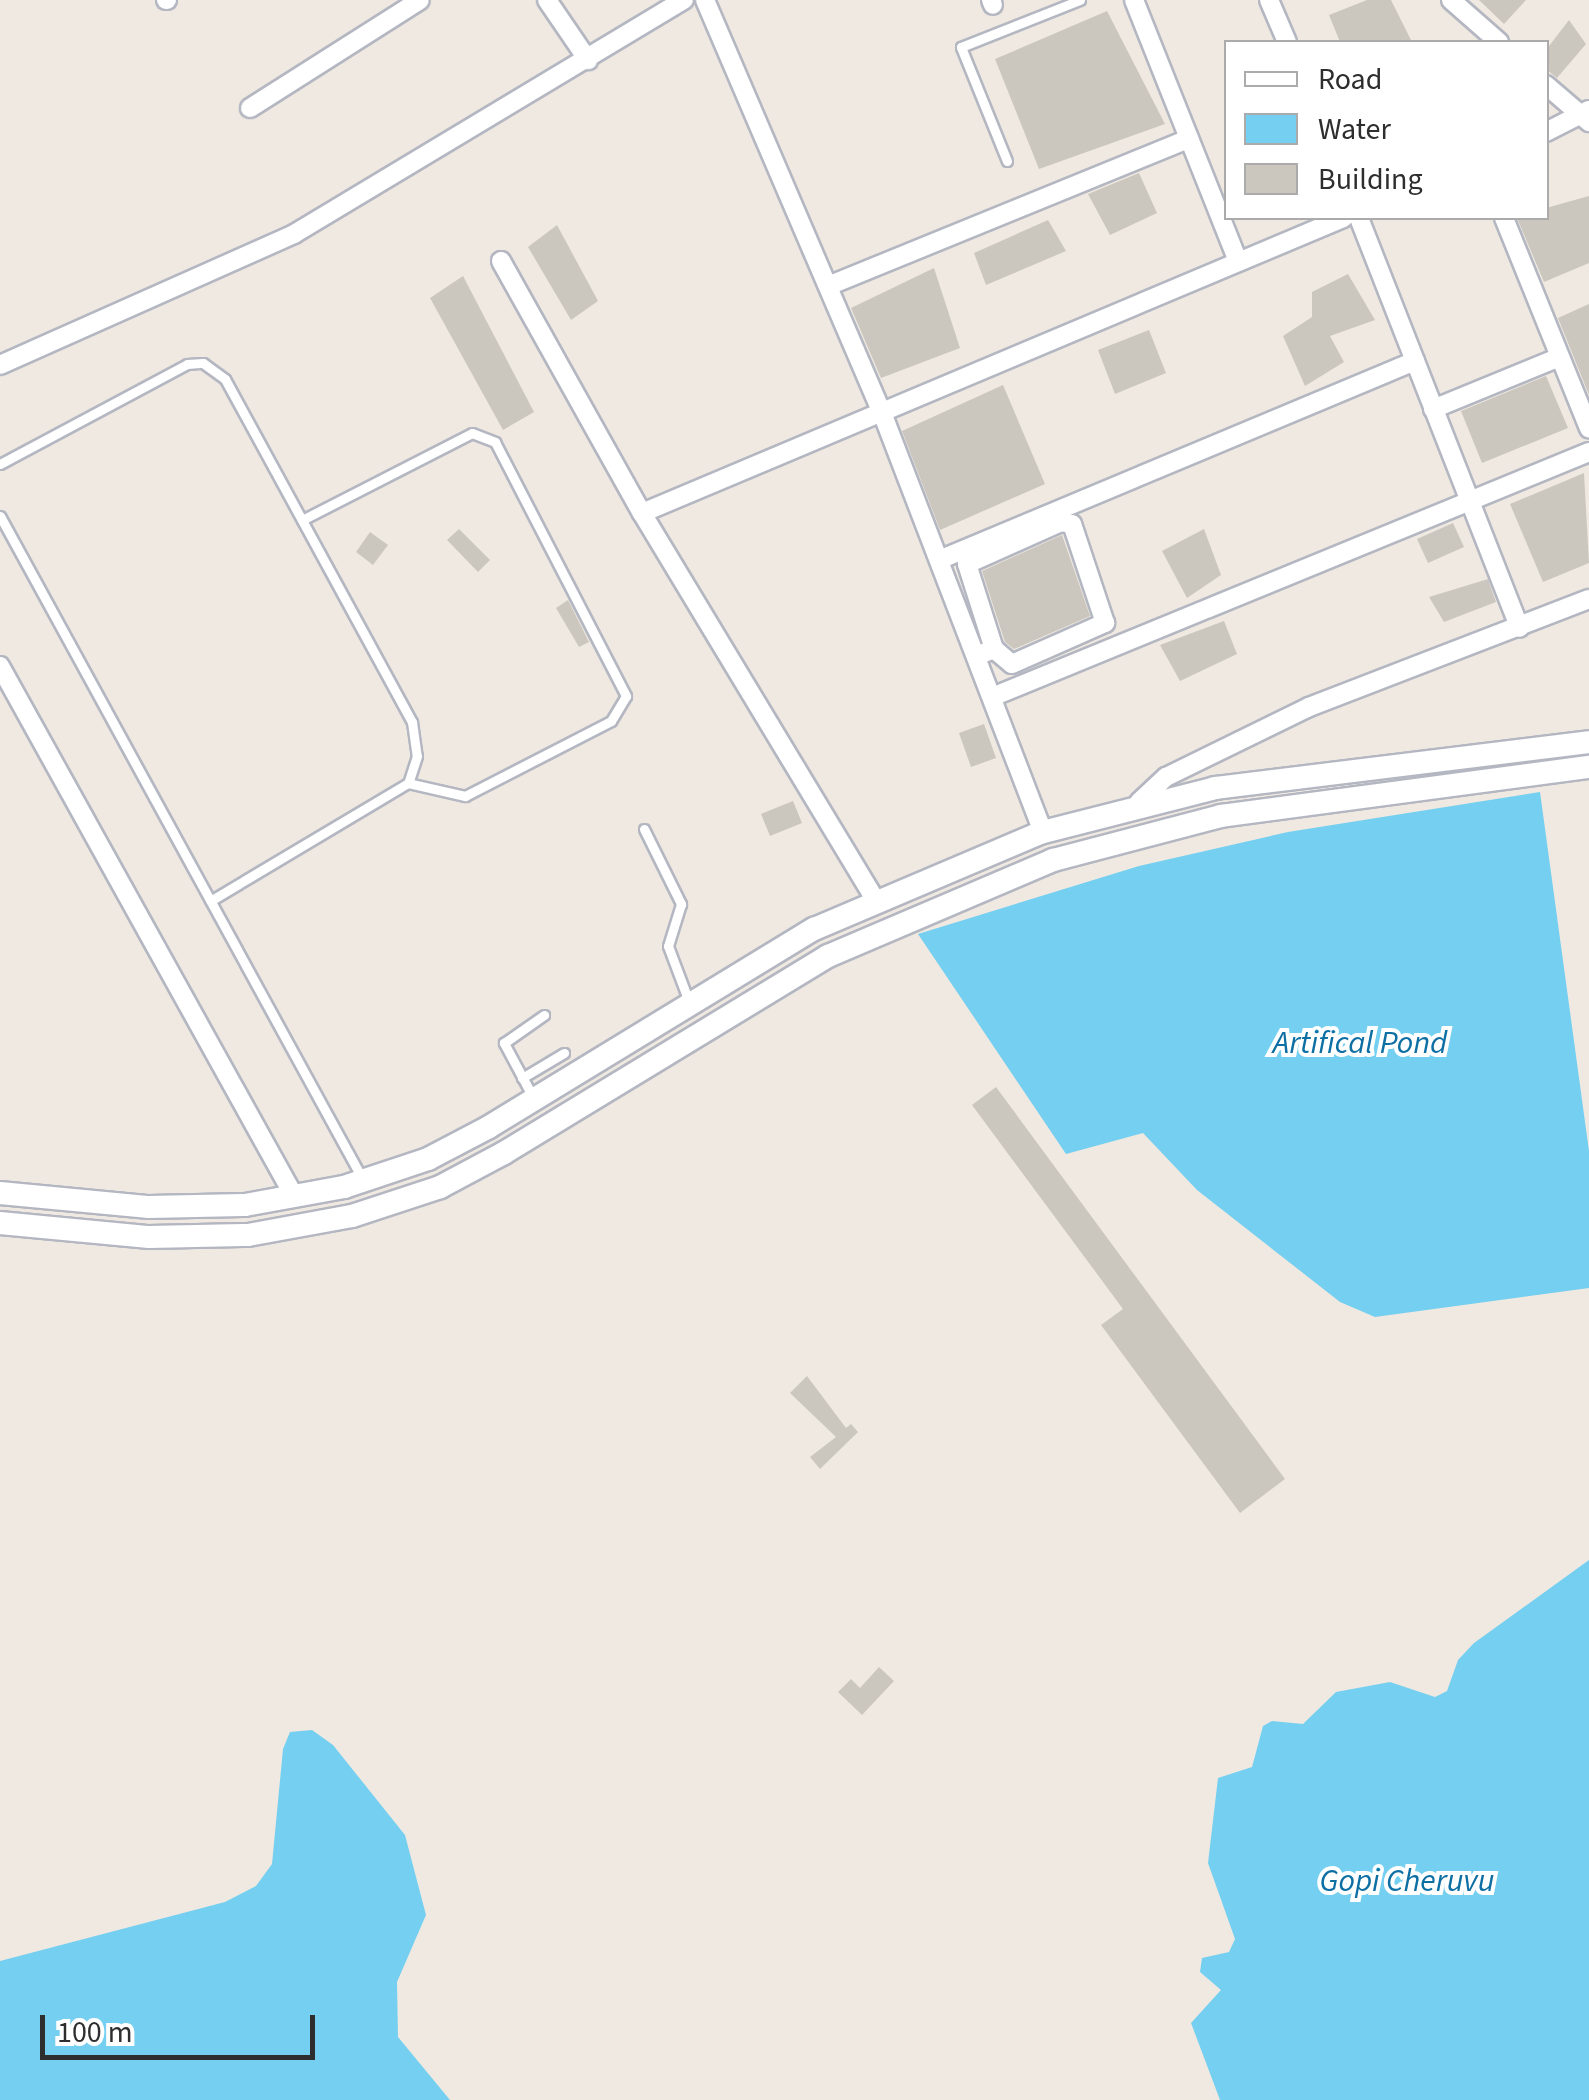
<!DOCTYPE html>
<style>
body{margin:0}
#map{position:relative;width:1589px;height:2100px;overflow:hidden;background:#efe9e1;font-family:"Source Sans 3",sans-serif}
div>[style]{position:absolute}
.water>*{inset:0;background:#75cff0}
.building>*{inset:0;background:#cbc7bf}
.roads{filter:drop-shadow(2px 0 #b4b7c1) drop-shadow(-2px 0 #b4b7c1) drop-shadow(0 2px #b4b7c1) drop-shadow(0 -2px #b4b7c1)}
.service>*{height:9px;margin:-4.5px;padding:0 4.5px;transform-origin:4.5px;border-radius:4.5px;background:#fff}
.minor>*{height:18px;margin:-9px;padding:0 9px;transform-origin:9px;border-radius:9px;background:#fff}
.tertiary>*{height:22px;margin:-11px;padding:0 11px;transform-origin:11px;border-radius:11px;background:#fff}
span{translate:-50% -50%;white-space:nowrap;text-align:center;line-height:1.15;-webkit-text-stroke:8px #fff;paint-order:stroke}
.water-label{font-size:32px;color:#0d6fa3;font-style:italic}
.legend{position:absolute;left:1224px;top:40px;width:325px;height:180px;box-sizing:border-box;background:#fff;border:2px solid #ababab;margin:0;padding:12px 18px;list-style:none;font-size:30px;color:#2e2e2e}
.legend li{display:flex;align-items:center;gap:20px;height:50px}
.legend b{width:50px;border:2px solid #ababab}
.scale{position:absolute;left:40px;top:2015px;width:275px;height:45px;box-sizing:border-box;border:5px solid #2e2e2e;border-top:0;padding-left:12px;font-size:30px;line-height:35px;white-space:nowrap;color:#2e2e2e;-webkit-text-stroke:8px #fff;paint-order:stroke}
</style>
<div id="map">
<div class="water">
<i style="clip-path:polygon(1540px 792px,1589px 1151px,1589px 1288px,1375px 1317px,1340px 1302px,1197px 1190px,1143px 1133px,1066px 1154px,918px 934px,1139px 866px,1288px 832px)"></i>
<i style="clip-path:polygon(1589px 1560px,1589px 2100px,1220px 2100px,1191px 2023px,1221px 1990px,1200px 1972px,1202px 1958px,1229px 1952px,1235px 1939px,1208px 1863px,1218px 1778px,1252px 1767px,1263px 1726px,1272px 1721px,1303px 1724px,1336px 1692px,1390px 1682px,1435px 1697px,1447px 1691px,1458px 1660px,1474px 1643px)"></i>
<i style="clip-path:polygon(312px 1730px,333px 1745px,405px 1835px,426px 1915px,397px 1982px,398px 2037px,450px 2100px,0 2100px,0 1961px,225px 1902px,256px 1886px,272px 1864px,283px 1749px,290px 1732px)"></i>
</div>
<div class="building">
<i style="clip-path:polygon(1367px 0,1391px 0,1412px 42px,1340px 42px,1329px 15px)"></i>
<i style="clip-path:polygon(1479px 0,1526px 0,1504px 24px)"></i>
<i style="clip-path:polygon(1107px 11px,1165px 124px,1039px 169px,995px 59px)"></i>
<i style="clip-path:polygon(1569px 20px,1586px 44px,1557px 78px,1546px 69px,1546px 50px)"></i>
<i style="clip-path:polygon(1139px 173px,1157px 213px,1110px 235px,1088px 194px)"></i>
<i style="clip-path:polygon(1589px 196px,1589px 263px,1544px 282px,1517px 218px,1546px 218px,1546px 208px)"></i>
<i style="clip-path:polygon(1048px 220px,1066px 251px,986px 285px,974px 253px)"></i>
<i style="clip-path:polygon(557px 225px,598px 301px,571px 320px,528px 247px)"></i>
<i style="clip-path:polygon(934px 268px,960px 348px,881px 378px,851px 308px)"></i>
<i style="clip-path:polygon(1348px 274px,1375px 320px,1330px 336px,1344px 362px,1305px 386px,1283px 336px,1312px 317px,1312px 292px)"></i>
<i style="clip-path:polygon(463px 276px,534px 412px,503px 430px,430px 298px)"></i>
<i style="clip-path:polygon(1589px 304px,1589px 395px,1558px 318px)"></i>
<i style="clip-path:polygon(1149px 330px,1166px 373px,1115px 394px,1098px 350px)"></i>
<i style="clip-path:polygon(1546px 376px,1568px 428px,1482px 463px,1461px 411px)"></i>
<i style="clip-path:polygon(1003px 385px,1045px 484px,940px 530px,902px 431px)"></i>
<i style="clip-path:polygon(1584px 473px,1589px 563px,1543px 582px,1510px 504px)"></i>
<i style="clip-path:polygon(1453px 523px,1464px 547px,1428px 563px,1417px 539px)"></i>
<i style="clip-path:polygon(459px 529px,490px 560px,478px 572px,447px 540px)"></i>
<i style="clip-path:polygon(1204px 529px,1221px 575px,1187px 598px,1162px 551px)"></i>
<i style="clip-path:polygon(370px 532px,388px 545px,373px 565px,356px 552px)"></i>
<i style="clip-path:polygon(1062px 535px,1090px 616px,1014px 649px,1005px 642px,982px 571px)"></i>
<i style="clip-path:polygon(1488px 579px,1496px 602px,1444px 622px,1429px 597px)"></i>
<i style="clip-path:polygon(568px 600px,589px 642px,579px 647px,556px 608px)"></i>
<i style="clip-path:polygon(1224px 621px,1237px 654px,1180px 681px,1160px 645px)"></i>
<i style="clip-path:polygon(984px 724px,996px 758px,971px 767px,959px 733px)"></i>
<i style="clip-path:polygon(793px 801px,802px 823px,770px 836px,761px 814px)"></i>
<i style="clip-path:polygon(996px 1087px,1285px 1479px,1240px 1513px,1101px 1325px,1123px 1309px,972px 1105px)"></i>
<i style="clip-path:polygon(807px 1376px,846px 1428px,851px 1424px,858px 1432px,820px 1469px,810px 1457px,836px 1437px,790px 1393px)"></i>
<i style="clip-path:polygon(879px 1667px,894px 1681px,862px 1715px,838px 1692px,851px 1679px,860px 1688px)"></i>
</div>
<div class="roads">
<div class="service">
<i style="left:1007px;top:161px;width:123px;rotate:-112deg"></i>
<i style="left:961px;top:47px;width:128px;rotate:-21.6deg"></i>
<i style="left:0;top:464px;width:212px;rotate:-28.1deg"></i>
<i style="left:187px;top:364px;width:16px;rotate:-4deg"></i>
<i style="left:203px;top:363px;width:27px;rotate:36deg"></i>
<i style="left:225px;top:379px;width:391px;rotate:61.4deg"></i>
<i style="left:412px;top:722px;width:34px;rotate:82deg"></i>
<i style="left:417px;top:756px;width:28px;rotate:108deg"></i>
<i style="left:408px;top:783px;width:230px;rotate:149.2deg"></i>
<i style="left:0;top:516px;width:755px;rotate:61.33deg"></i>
<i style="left:302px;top:520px;width:191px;rotate:-27.1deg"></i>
<i style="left:472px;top:433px;width:25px;rotate:21deg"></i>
<i style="left:495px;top:442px;width:286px;rotate:62.7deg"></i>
<i style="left:626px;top:696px;width:29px;rotate:121deg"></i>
<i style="left:611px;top:721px;width:164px;rotate:152.8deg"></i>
<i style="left:465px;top:796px;width:58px;rotate:-167.2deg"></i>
<i style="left:644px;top:829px;width:84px;rotate:63.7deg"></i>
<i style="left:681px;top:904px;width:44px;rotate:107.2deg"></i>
<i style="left:668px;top:946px;width:60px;rotate:69.4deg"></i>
<i style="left:522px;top:1078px;width:49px;rotate:-30.8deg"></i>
<i style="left:534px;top:1099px;width:64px;rotate:-118.2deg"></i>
<i style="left:504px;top:1043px;width:49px;rotate:-35deg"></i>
</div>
<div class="minor">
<i style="left:166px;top:0;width:1px"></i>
<i style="left:547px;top:0;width:73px;rotate:55.7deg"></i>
<i style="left:705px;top:0;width:446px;rotate:66.8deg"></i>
<i style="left:881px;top:410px;width:452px;rotate:69deg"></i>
<i style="left:991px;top:0;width:5px;rotate:68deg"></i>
<i style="left:1134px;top:0;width:281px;rotate:68.3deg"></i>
<i style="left:1269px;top:0;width:46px;rotate:66.8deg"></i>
<i style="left:1451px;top:0;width:64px;rotate:41.2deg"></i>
<i style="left:1546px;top:85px;width:57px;rotate:40.7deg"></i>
<i style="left:250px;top:108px;width:201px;rotate:-32.4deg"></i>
<i style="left:1546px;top:132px;width:48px;rotate:-27.1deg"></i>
<i style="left:1359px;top:218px;width:440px;rotate:68.6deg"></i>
<i style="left:1504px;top:218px;width:227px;rotate:68deg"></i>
<i style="left:501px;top:261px;width:289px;rotate:60.8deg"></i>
<i style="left:642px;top:513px;width:453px;rotate:58.9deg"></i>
<i style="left:828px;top:286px;width:390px;rotate:-22.2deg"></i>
<i style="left:0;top:365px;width:322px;rotate:-24deg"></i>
<i style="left:294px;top:234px;width:455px;rotate:-31deg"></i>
<i style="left:1433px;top:409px;width:137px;rotate:-22.3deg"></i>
<i style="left:642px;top:513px;width:761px;rotate:-22.82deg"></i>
<i style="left:939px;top:560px;width:516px;rotate:-22.69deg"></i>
<i style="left:976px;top:656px;width:19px;rotate:-21deg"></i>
<i style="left:994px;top:649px;width:23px;rotate:40deg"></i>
<i style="left:1012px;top:664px;width:102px;rotate:-23.8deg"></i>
<i style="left:1105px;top:623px;width:104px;rotate:-108.4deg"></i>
<i style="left:1072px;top:524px;width:11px;rotate:-170deg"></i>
<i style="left:1061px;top:522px;width:103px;rotate:155.9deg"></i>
<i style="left:967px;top:564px;width:89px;rotate:72.4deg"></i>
<i style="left:0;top:666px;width:606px;rotate:60.98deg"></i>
<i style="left:992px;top:697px;width:645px;rotate:-22.31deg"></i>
<i style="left:1139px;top:802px;width:37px;rotate:-43deg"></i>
<i style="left:1166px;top:777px;width:159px;rotate:-26.1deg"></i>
<i style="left:1309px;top:707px;width:300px;rotate:-21.1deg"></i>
</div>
<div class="tertiary">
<i style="left:0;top:1193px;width:150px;rotate:5.4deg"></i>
<i style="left:149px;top:1207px;width:96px;rotate:-1.2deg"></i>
<i style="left:245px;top:1205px;width:101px;rotate:-10.3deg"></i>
<i style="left:344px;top:1187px;width:89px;rotate:-18.4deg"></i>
<i style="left:428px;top:1159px;width:69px;rotate:-27.7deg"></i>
<i style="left:489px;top:1127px;width:381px;rotate:-31.4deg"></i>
<i style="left:814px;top:929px;width:249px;rotate:-23deg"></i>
<i style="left:1043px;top:832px;width:178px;rotate:-14.3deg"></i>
<i style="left:1215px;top:788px;width:377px;rotate:-7deg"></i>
<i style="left:0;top:1223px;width:150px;rotate:5.4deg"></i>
<i style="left:149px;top:1237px;width:99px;rotate:-1.2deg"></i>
<i style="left:248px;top:1235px;width:106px;rotate:-10.4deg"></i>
<i style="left:352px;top:1216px;width:93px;rotate:-18.2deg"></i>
<i style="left:440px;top:1187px;width:72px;rotate:-28deg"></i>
<i style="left:504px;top:1153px;width:379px;rotate:-31.3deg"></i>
<i style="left:828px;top:956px;width:245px;rotate:-23.1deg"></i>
<i style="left:1053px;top:860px;width:174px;rotate:-14.7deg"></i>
<i style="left:1221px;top:816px;width:371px;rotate:-7.6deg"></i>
</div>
</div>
<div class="water-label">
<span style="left:1360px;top:1043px">Artifical Pond</span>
<span style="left:1407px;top:1881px">Gopi Cheruvu</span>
</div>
<ul class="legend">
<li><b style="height:12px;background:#fff"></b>Road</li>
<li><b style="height:28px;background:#75cff0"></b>Water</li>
<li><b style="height:28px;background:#cbc7bf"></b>Building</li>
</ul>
<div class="scale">100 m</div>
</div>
